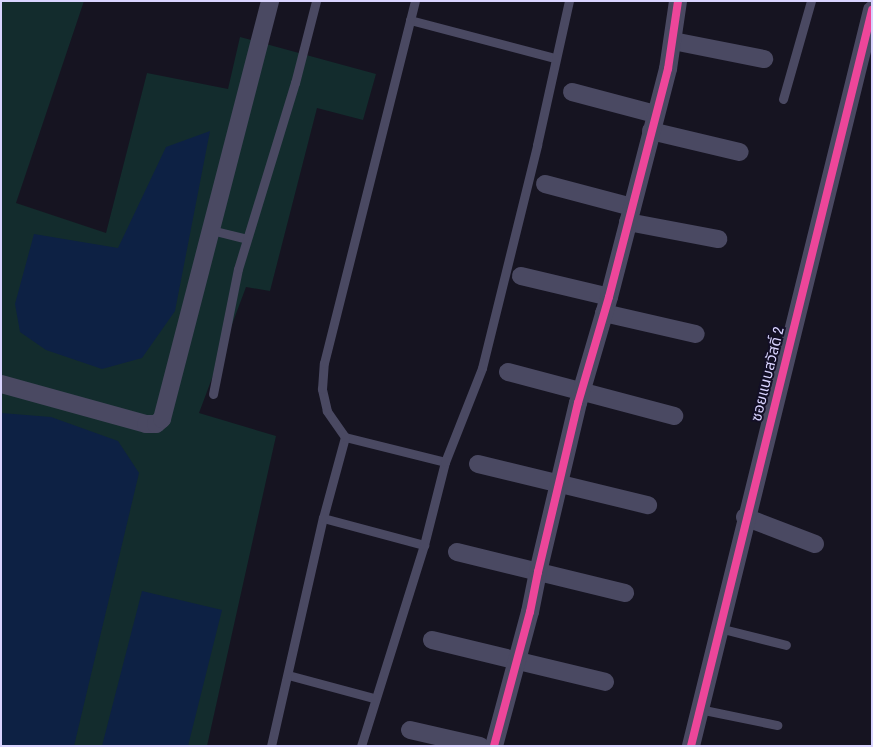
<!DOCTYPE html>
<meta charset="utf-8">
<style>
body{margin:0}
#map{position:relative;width:873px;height:747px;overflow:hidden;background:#161421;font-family:"Archivo Narrow","Noto Sans Thai",sans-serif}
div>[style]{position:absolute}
.green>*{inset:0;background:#132c2d}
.water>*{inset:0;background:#0d2144}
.lane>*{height:9px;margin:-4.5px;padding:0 4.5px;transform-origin:4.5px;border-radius:4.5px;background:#4a4962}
.street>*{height:18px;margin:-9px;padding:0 9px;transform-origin:9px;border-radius:9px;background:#4a4962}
.cycleway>*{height:8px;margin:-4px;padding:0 4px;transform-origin:4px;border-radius:4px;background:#ed469a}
span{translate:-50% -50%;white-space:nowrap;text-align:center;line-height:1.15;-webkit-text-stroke:4px #130f26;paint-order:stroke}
.street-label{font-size:15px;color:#d9d4ff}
.frame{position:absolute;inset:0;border:2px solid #d9d4ff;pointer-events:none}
</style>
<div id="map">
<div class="green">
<i style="clip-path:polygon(1px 1px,84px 1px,16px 203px,106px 233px,147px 73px,228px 89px,240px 37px,376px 74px,363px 120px,317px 108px,270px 291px,246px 287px,199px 413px,276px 436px,207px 746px,1px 746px)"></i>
</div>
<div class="water">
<i style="clip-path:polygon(210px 131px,175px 311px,142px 358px,102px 369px,46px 350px,20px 332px,15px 304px,34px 234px,118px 248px,166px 147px)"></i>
<i style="clip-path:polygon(1px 413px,51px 417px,118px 441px,139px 473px,74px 746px,1px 746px)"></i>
<i style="clip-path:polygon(142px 591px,222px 610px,188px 746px,102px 746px)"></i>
</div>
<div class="lane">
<i style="left:410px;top:20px;width:150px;rotate:14.7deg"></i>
<i style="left:783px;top:99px;width:102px;rotate:-74.1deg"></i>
<i style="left:211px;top:230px;width:36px;rotate:14deg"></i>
<i style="left:213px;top:394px;width:127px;rotate:-78.7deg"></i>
<i style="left:238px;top:269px;width:195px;rotate:-73deg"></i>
<i style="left:295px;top:83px;width:85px;rotate:-75.6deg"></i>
<i style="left:345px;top:437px;width:103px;rotate:14deg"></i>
<i style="left:323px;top:518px;width:105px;rotate:15deg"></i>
<i style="left:719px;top:628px;width:69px;rotate:14.2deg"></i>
<i style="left:288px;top:675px;width:89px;rotate:15deg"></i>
<i style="left:699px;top:709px;width:80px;rotate:11.6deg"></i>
<i style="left:271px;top:746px;width:234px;rotate:-77.2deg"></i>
<i style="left:323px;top:518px;width:84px;rotate:-74.8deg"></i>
<i style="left:345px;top:437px;width:32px;rotate:-125deg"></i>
<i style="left:327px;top:411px;width:23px;rotate:-103deg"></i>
<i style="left:322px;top:389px;width:26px;rotate:-86deg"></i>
<i style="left:324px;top:363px;width:373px;rotate:-75.9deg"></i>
<i style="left:361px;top:746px;width:211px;rotate:-72.6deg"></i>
<i style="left:424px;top:545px;width:86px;rotate:-75.8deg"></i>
<i style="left:445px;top:462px;width:101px;rotate:-68.5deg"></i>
<i style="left:482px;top:368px;width:230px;rotate:-76.1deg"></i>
<i style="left:537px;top:145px;width:148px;rotate:-77.5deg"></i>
</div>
<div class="street">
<i style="left:673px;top:41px;width:93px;rotate:11.2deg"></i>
<i style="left:572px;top:92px;width:86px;rotate:14.8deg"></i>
<i style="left:651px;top:131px;width:91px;rotate:13.3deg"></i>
<i style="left:545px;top:184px;width:90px;rotate:14.8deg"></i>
<i style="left:628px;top:222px;width:92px;rotate:10.7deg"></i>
<i style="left:521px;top:276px;width:90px;rotate:13.4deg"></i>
<i style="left:604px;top:313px;width:94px;rotate:12.9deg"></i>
<i style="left:508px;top:372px;width:172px;rotate:14.8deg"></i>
<i style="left:1px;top:384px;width:150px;rotate:15.4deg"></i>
<i style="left:146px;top:424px;width:10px"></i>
<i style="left:156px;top:424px;width:8px;rotate:-40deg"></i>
<i style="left:162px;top:419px;width:432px;rotate:-75.5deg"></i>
<i style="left:478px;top:464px;width:175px;rotate:13.6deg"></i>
<i style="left:745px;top:517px;width:75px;rotate:21.1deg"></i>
<i style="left:457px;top:552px;width:173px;rotate:13.7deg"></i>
<i style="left:432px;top:640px;width:178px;rotate:13.6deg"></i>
<i style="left:410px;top:730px;width:72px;rotate:12.9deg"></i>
<i style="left:494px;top:746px;width:139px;rotate:-75deg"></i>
<i style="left:530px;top:612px;width:41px;rotate:-78.7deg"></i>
<i style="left:538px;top:572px;width:174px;rotate:-76.7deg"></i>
<i style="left:578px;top:403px;width:110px;rotate:-73.7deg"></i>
<i style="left:609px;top:297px;width:236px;rotate:-75.5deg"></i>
<i style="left:668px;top:69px;width:69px;rotate:-81.6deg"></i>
<i style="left:691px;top:746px;width:758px;rotate:-76.18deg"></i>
</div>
<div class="cycleway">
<i style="left:494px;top:746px;width:139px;rotate:-75deg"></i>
<i style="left:530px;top:612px;width:41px;rotate:-78.7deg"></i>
<i style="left:538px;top:572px;width:174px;rotate:-76.7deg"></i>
<i style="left:578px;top:403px;width:110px;rotate:-73.7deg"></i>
<i style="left:609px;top:297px;width:236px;rotate:-75.5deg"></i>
<i style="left:668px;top:69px;width:69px;rotate:-81.6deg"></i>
<i style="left:691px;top:746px;width:758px;rotate:-76.18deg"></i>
</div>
<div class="street-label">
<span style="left:767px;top:374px;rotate:-76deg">ซอยแนบสวัสดิ์ 2</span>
</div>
<div class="frame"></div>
</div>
